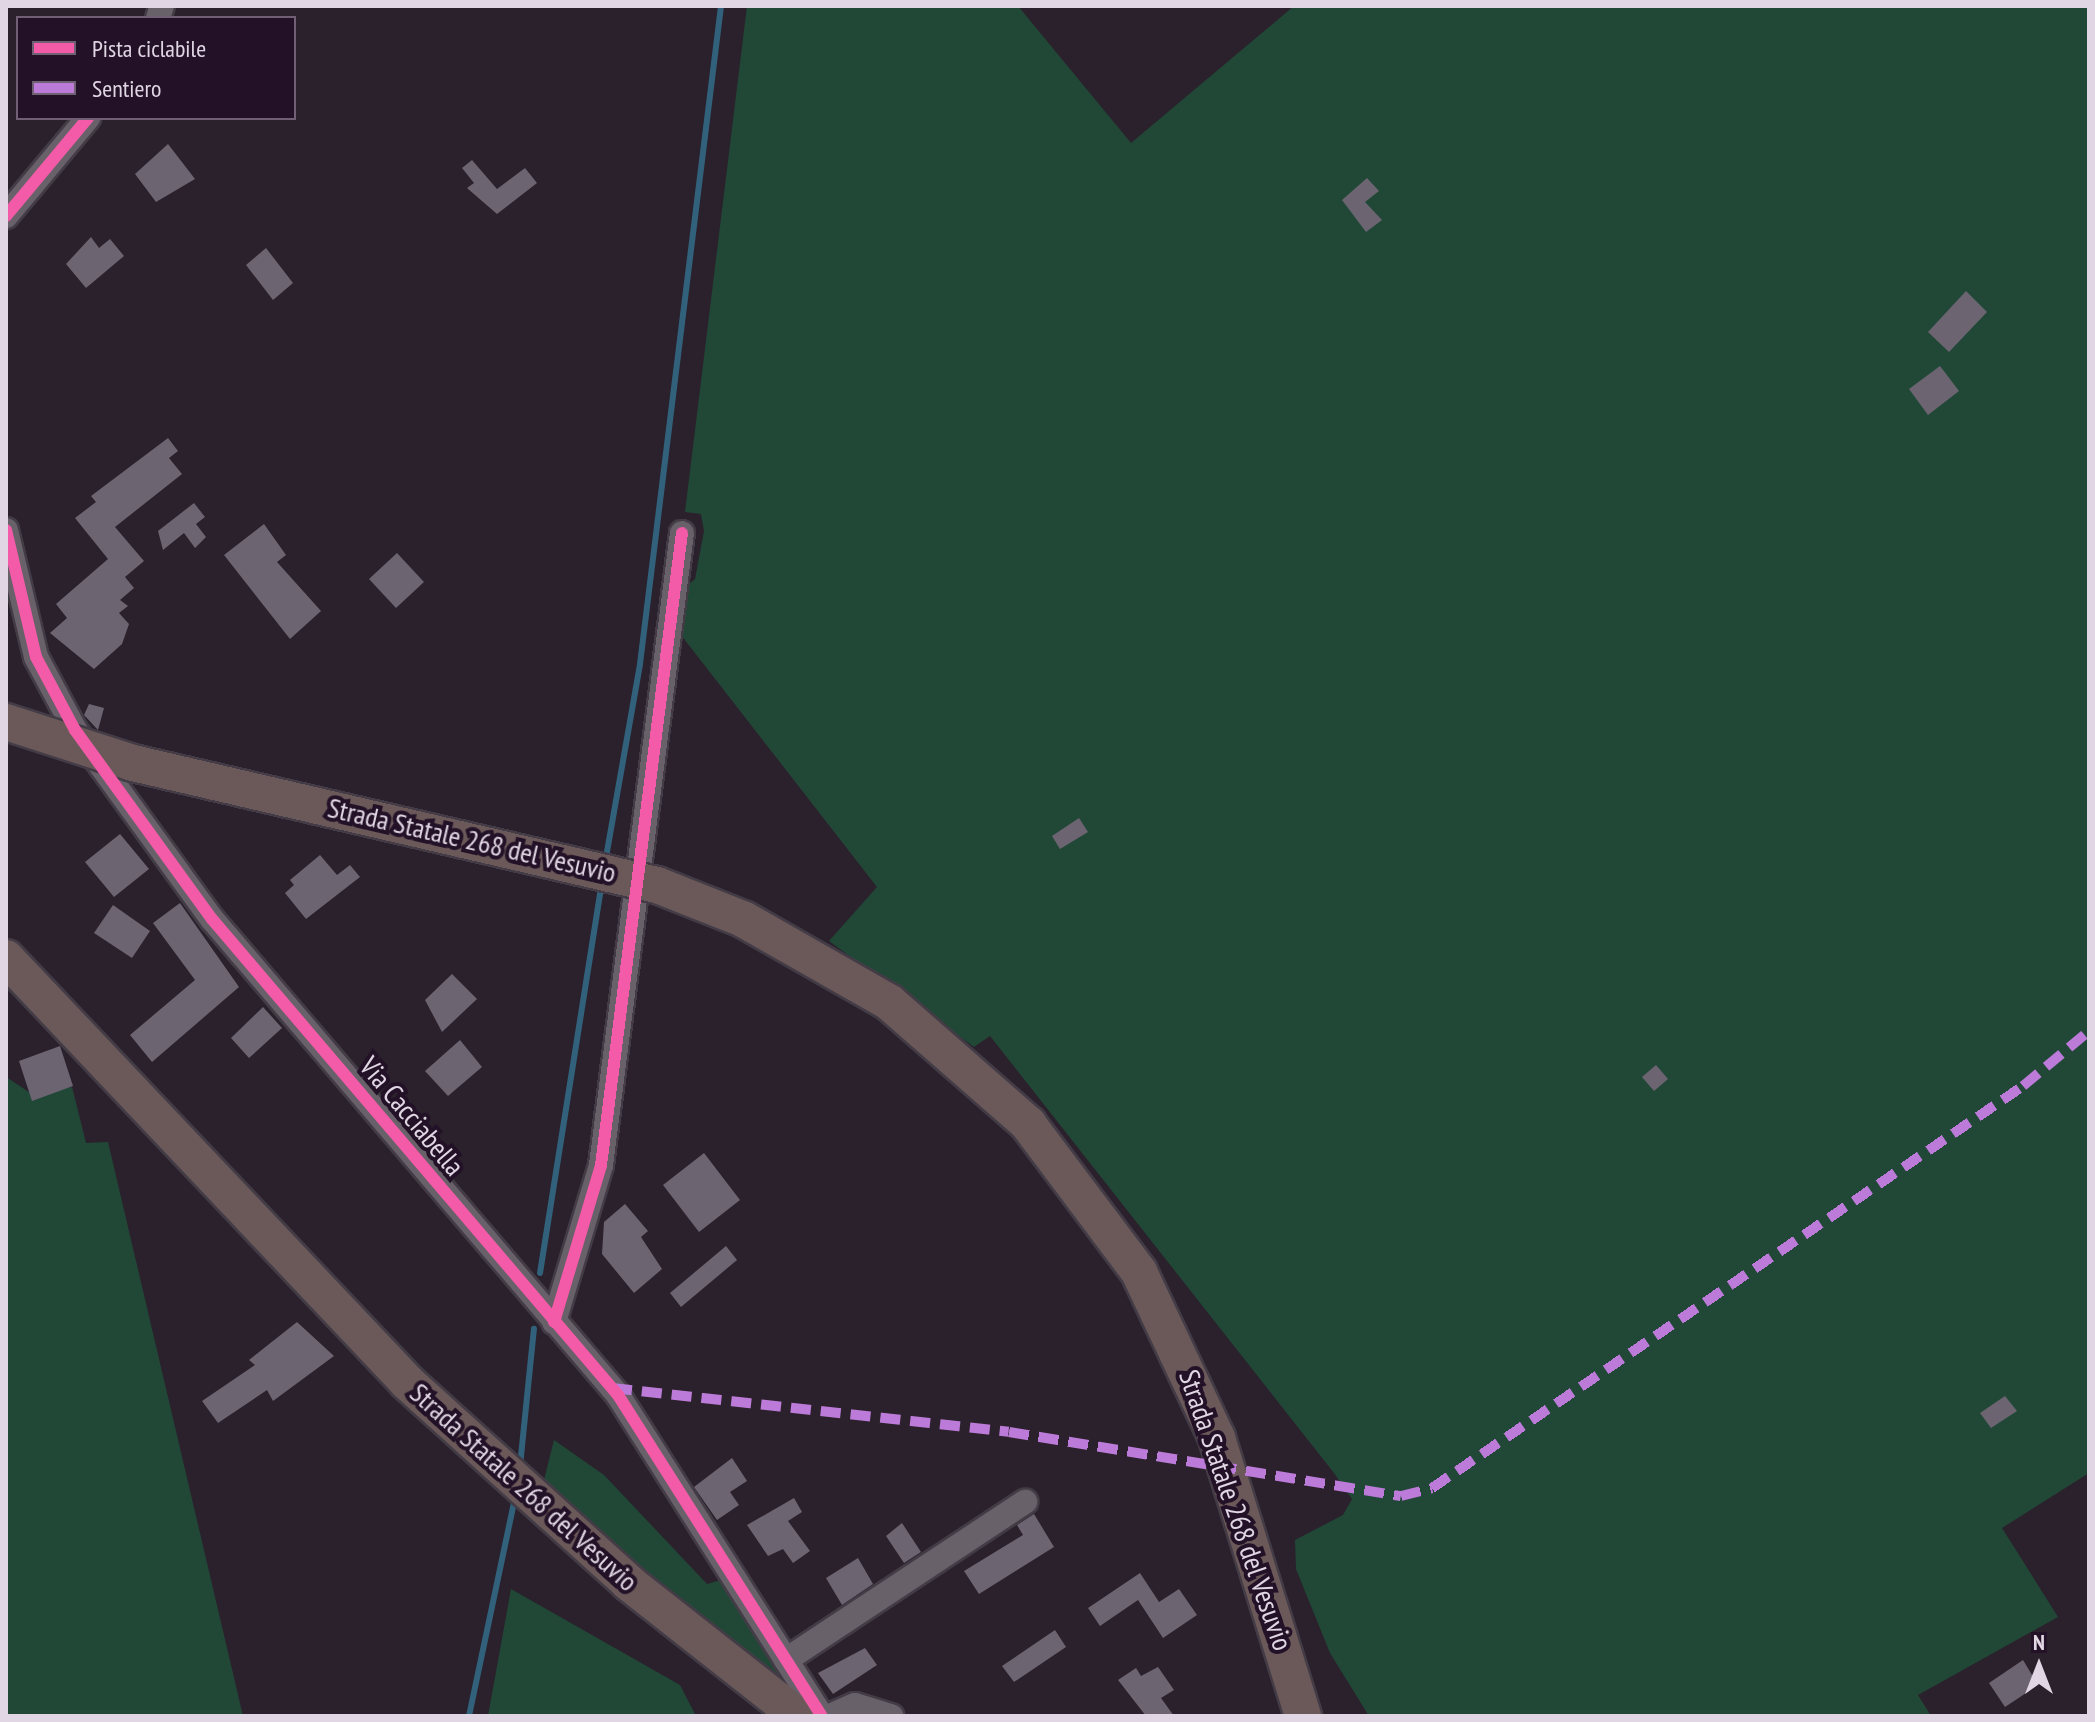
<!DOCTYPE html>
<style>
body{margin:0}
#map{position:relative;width:2095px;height:1722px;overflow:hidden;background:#2a212c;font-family:"PT Sans Narrow",sans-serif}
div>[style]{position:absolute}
.green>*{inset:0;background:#214837}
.stream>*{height:6px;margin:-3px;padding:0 3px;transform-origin:3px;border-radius:3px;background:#32617c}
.building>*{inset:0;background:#6d6472}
.roads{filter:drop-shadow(2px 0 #433c46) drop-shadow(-2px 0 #433c46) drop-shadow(0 2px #433c46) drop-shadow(0 -2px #433c46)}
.minor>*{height:24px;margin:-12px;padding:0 12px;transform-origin:12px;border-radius:12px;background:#68616a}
.highway>*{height:36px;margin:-18px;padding:0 18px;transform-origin:18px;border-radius:18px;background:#6b595a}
.bridges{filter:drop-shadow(2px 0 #433c46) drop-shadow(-2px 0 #433c46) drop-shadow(0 2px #433c46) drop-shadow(0 -2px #433c46)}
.highway-bridge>*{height:36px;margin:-18px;padding:0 18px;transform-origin:18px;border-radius:18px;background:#6b595a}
.quiet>*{height:10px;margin-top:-5px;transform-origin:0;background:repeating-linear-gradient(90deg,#bd7bd9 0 20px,transparent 0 30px)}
.cycleway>*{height:12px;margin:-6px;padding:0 6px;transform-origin:6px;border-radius:6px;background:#f35aa7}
span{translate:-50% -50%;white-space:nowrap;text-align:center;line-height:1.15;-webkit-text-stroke:8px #231227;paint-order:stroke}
.street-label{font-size:28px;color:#e1d6e4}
.frame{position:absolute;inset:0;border:8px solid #e1d6e4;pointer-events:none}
.legend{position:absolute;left:16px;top:16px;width:280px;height:104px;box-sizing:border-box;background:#231227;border:2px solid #6f6073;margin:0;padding:10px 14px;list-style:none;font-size:24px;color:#e1d6e4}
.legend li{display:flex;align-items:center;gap:16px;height:40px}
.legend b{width:40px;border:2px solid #6f6073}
.north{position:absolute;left:1999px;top:1626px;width:80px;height:80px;-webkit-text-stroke:6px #231227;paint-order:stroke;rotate:0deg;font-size:22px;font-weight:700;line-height:32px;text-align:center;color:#e1d6e4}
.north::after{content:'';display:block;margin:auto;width:28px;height:36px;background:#e1d6e4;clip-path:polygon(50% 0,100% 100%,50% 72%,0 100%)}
</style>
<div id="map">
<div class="green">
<i style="clip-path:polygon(747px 6px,1018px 6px,1131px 143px,1294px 6px,2089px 6px,2089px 1473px,2002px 1528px,2058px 1617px,1918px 1695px,1931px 1716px,1369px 1716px,1330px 1653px,1296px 1569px,1295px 1540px,1343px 1515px,1352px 1499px,1334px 1473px,990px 1036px,974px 1047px,829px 941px,877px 887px,681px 635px,682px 590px,695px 579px,704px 531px,701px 514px,685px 512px)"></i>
<i style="clip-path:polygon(6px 1077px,32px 1094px,72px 1087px,86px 1143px,108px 1142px,243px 1716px,6px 1716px)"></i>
<i style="clip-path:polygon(554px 1440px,604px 1475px,707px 1584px,724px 1579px,812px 1710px,542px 1488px)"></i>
<i style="clip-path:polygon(511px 1589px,680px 1685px,696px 1716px,488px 1716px)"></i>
</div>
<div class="stream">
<i style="left:605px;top:863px;width:202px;rotate:-80deg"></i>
<i style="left:640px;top:664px;width:663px;rotate:-82.98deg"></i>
<i style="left:540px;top:1273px;width:392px;rotate:-81deg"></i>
<i style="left:520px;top:1466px;width:138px;rotate:-84.2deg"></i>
<i style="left:469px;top:1716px;width:224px;rotate:-78.1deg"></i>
</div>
<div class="building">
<i style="clip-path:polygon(168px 144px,195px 179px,156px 202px,135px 174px)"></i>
<i style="clip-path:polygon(472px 160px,497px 189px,525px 168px,537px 183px,497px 214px,467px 188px,474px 183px,462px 168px)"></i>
<i style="clip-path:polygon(1367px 178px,1379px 191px,1365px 202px,1382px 220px,1366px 232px,1342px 200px)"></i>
<i style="clip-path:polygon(91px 237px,99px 248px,110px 239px,124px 256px,86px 288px,66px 264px)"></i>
<i style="clip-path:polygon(266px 248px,293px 283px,273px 300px,246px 265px)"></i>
<i style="clip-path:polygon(1966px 291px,1987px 312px,1949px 352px,1928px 332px)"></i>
<i style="clip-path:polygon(1940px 366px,1959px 391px,1928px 415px,1909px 389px)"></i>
<i style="clip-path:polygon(168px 438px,178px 451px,169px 458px,182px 474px,115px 527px,144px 561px,125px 577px,134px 588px,120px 600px,128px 606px,119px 613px,129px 624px,122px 644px,94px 669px,50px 633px,67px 618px,56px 604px,108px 559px,75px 518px,96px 502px,91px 496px)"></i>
<i style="clip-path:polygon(194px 503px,205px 517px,196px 524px,206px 537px,195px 548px,184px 533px,163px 550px,158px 531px)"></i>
<i style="clip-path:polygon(264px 524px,286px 555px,277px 562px,321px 611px,290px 639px,224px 555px)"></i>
<i style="clip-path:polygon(397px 553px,424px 582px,396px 608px,369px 579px)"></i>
<i style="clip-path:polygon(89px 704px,104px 708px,98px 730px,84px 715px)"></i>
<i style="clip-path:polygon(1079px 818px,1088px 832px,1060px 849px,1052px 836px)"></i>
<i style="clip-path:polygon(120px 834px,149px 869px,114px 897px,85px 862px)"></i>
<i style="clip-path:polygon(320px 855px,337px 875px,350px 865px,360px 877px,306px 919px,285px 893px,294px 885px,290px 880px)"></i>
<i style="clip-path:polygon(180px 903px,239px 987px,152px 1062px,130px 1035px,195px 980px,153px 923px)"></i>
<i style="clip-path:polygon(113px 905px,150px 931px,132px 958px,94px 933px)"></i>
<i style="clip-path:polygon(452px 974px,477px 999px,442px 1032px,425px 1000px)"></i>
<i style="clip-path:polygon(263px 1007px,282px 1028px,249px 1058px,231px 1038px)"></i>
<i style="clip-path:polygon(460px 1040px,482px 1067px,448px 1096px,425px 1071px)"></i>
<i style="clip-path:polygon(60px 1046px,73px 1086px,32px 1101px,19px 1061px)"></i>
<i style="clip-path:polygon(1656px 1065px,1668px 1079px,1654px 1091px,1642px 1077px)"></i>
<i style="clip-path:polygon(704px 1153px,740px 1200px,699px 1232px,663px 1185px)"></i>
<i style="clip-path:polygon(625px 1204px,648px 1231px,641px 1237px,662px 1269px,634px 1293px,602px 1254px,604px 1222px)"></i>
<i style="clip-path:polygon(726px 1246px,737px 1260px,681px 1307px,670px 1293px)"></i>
<i style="clip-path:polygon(297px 1322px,334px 1356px,273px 1401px,267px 1390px,218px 1423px,202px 1401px,255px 1365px,249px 1360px)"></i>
<i style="clip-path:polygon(2005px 1396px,2017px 1411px,1991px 1428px,1980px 1413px)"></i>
<i style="clip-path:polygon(732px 1458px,747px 1481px,730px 1492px,739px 1505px,717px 1520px,694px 1487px)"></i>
<i style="clip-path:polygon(794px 1498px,802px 1512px,788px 1521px,810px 1551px,793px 1563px,783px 1549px,768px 1556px,747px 1525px)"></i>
<i style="clip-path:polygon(1034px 1514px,1054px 1547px,979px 1594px,964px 1571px,1023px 1535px,1017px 1525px)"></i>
<i style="clip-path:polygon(902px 1523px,921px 1552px,904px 1563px,886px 1536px)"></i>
<i style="clip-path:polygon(858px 1558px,873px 1584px,842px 1605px,826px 1578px)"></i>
<i style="clip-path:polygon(1140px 1573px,1159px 1602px,1179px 1589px,1197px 1615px,1163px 1638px,1138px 1600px,1100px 1626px,1088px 1608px)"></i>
<i style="clip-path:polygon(1055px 1630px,1066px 1647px,1014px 1682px,1002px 1666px)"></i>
<i style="clip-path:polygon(865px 1648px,877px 1665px,833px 1694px,818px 1673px)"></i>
<i style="clip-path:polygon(2023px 1660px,2038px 1685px,2005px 1707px,1989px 1683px)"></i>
<i style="clip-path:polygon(1158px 1667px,1174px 1690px,1161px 1698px,1174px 1716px,1146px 1716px,1118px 1680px,1136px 1668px,1141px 1676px)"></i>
</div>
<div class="roads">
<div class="minor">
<i style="left:158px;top:18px;width:13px;rotate:-72deg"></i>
<i style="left:6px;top:216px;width:128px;rotate:-50.1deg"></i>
<i style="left:6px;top:530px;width:130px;rotate:76.7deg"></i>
<i style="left:36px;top:657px;width:83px;rotate:61.9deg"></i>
<i style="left:75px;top:730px;width:233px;rotate:54.1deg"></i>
<i style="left:212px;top:919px;width:626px;rotate:49.54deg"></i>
<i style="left:618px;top:1395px;width:380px;rotate:57.6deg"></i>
<i style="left:554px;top:1322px;width:164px;rotate:-73.3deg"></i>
<i style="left:601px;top:1165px;width:637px;rotate:-82.7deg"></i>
<i style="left:786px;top:1660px;width:287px;rotate:-33.5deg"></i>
<i style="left:830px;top:1716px;width:27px;rotate:-24deg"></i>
<i style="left:855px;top:1705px;width:38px;rotate:17deg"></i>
</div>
<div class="highway">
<i style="left:6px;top:958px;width:585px;rotate:46.59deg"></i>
<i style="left:408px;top:1383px;width:298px;rotate:42.1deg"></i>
<i style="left:629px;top:1583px;width:215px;rotate:38.2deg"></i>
</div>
</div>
<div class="bridges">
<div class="highway-bridge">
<i style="left:6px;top:722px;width:133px;rotate:17.9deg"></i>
<i style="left:133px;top:763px;width:538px;rotate:13.11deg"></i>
<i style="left:657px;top:885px;width:92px;rotate:21.6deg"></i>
<i style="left:743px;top:919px;width:169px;rotate:29.7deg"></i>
<i style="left:890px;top:1003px;width:184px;rotate:41.2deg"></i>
<i style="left:1028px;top:1124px;width:185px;rotate:53.1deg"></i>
<i style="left:1139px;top:1272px;width:183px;rotate:64.8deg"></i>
<i style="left:1217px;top:1438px;width:291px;rotate:72.8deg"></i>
</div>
</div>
<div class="quiet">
<i style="left:612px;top:1388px;width:399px;rotate:6.3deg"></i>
<i style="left:1009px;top:1432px;width:397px;rotate:9.3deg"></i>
<i style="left:1401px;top:1496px;width:32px;rotate:-14deg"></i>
<i style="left:1432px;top:1488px;width:715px;rotate:-34.22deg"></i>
<i style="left:2023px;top:1086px;width:86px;rotate:-39.8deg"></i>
</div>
<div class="cycleway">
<i style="left:6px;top:216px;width:128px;rotate:-50.1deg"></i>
<i style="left:6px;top:530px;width:130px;rotate:76.7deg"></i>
<i style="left:36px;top:657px;width:83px;rotate:61.9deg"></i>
<i style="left:75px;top:730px;width:233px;rotate:54.1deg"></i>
<i style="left:212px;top:919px;width:626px;rotate:49.54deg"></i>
<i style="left:618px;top:1395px;width:380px;rotate:57.6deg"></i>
<i style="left:554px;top:1322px;width:164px;rotate:-73.3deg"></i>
<i style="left:601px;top:1165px;width:637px;rotate:-82.7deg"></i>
</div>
<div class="street-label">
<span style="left:472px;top:840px;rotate:13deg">Strada Statale 268 del Vesuvio</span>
<span style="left:412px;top:1116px;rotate:50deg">Via Cacciabella</span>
<span style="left:524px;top:1487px;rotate:42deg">Strada Statale 268 del Vesuvio</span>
<span style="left:1236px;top:1510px;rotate:71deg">Strada Statale 268 del Vesuvio</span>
</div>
<div class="frame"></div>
<ul class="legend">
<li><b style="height:10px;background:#f35aa7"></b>Pista ciclabile</li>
<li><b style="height:10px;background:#bd7bd9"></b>Sentiero</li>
</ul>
<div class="north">N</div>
</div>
